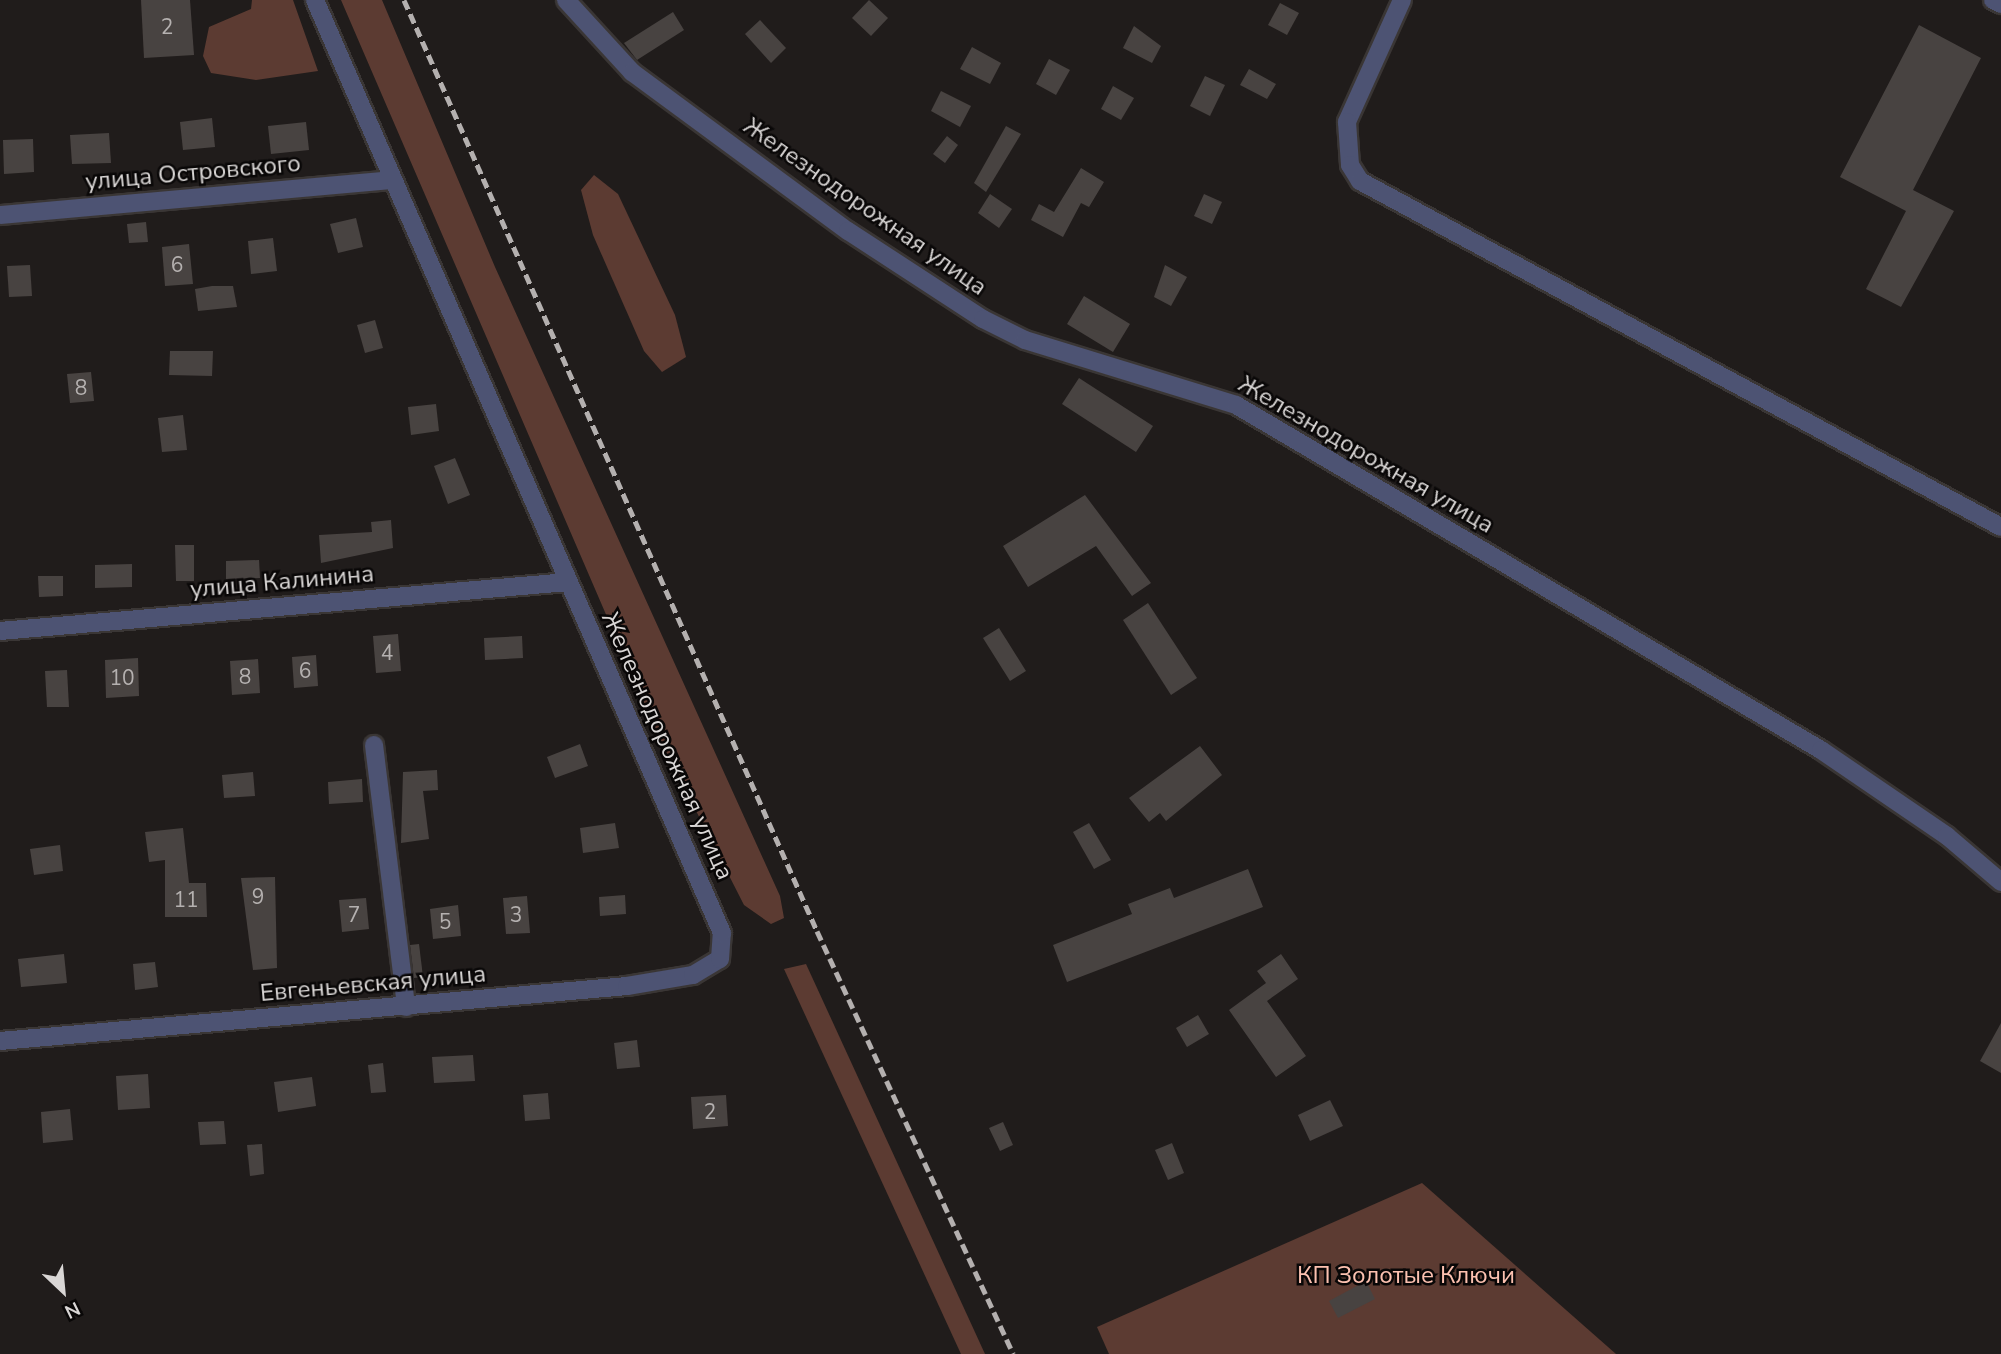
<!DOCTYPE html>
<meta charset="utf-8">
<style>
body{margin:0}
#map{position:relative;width:2001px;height:1354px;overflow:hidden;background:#201c1b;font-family:"Nunito Sans",sans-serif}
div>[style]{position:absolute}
.green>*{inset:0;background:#5c3b32}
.building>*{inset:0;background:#484341}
.roads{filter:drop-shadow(2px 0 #3a3635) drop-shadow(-2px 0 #3a3635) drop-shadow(0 2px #3a3635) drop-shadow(0 -2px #3a3635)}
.minor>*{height:18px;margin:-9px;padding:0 9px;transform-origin:9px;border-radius:9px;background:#4d5373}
.rail>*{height:5px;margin-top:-2.5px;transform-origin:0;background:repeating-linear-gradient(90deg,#b4b0af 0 10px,transparent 0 15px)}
span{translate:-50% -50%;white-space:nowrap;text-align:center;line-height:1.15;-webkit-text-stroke:5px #090707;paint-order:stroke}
.number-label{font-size:21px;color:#b5b1b0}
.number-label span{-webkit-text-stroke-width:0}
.street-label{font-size:24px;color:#d9d6d5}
.park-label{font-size:24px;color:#fcc1b0}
.north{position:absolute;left:28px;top:1256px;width:70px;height:70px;-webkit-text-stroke:5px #090707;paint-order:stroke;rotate:154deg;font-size:19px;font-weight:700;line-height:28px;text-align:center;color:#d9d6d5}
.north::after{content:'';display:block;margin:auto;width:24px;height:32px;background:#d9d6d5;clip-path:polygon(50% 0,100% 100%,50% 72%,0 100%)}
</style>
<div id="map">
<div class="green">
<i style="clip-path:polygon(252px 0,293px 0,318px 71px,256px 80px,211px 73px,203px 56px,209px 27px,251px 9px)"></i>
<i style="clip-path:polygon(341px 0,382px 0,495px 267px,780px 896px,784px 918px,771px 924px,744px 905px,661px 742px)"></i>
<i style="clip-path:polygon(594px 175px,618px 194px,675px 315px,686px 357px,662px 372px,644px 351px,593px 235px,581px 190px)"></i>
<i style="clip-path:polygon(806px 964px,985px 1354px,961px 1354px,784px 969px)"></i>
<i style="clip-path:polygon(1422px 1183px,1616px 1354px,1109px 1354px,1097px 1327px)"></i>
</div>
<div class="building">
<i style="clip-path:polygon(141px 0,190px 0,194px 55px,144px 58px)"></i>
<i style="clip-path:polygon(869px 0,888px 18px,871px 36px,852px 18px)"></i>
<i style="clip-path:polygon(1280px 3px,1299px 13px,1287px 35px,1268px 25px)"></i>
<i style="clip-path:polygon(673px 12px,684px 30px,637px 60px,624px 43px)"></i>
<i style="clip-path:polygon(760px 20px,786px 48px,771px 63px,745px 34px)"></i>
<i style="clip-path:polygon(1919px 25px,1981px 58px,1913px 190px,1954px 211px,1901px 307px,1866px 289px,1906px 211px,1840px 177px)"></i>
<i style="clip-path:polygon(1134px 26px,1161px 46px,1152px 63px,1123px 48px)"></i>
<i style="clip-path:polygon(972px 47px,1001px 63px,990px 84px,960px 69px)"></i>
<i style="clip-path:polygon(1049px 59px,1070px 70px,1056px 95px,1036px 84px)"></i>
<i style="clip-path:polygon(1249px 69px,1276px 84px,1267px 99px,1240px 85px)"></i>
<i style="clip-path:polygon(1205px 76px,1225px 85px,1210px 116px,1190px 106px)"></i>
<i style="clip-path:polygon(1113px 86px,1134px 98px,1121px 120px,1101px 109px)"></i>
<i style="clip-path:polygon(941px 91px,971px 106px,960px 127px,931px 111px)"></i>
<i style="clip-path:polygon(212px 118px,215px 147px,183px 150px,180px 122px)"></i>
<i style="clip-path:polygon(306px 122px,309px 150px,271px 154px,268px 126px)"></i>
<i style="clip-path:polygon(1006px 126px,1021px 134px,986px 192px,974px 183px)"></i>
<i style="clip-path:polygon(109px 133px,111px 163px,72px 164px,70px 135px)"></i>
<i style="clip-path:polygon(947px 136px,958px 145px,945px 163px,933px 154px)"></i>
<i style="clip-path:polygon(33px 139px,34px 172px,4px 174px,3px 140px)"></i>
<i style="clip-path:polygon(1081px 168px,1104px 182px,1089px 207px,1081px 203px,1063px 237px,1031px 220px,1039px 204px,1054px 212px)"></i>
<i style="clip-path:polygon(990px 194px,1012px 209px,999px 228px,978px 213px)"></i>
<i style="clip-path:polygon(1204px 194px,1222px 202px,1212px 224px,1194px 216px)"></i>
<i style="clip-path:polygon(356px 218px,363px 247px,338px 253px,330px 224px)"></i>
<i style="clip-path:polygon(146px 222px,148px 242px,129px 243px,127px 224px)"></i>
<i style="clip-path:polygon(273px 238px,277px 271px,251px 274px,248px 241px)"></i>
<i style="clip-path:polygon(189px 244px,193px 284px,165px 286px,162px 247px)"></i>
<i style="clip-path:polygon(30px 265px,32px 296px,9px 297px,7px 266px)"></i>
<i style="clip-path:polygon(1165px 265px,1187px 277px,1171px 306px,1154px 297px)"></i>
<i style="clip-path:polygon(212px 286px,233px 286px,237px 307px,198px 311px,195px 289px)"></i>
<i style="clip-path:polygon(1084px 296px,1130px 324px,1113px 352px,1067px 324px)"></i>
<i style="clip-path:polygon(375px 320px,383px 348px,365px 353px,357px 325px)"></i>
<i style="clip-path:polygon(170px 351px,213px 351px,212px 376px,169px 375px)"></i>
<i style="clip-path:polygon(91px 372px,94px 401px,70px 403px,67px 374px)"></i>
<i style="clip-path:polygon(1079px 378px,1153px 426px,1136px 452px,1062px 404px)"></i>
<i style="clip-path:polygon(436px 404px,439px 431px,411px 435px,408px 407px)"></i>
<i style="clip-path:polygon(183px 415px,187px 450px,162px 452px,158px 418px)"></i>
<i style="clip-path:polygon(455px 458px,470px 495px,448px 504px,434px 466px)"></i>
<i style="clip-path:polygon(1085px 495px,1151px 583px,1132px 596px,1096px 546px,1028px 587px,1003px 546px)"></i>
<i style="clip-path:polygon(391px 520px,393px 548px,321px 563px,319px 535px,372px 532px,371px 522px)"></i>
<i style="clip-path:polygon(175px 545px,194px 545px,194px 581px,176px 581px)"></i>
<i style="clip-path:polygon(259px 560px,260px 578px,226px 579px,226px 561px)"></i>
<i style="clip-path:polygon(132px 564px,132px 587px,95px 588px,95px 565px)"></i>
<i style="clip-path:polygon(38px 576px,63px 576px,63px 596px,39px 597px)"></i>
<i style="clip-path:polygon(1148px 603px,1197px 678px,1171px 695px,1123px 620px)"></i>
<i style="clip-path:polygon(999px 628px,1026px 671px,1010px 681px,983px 638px)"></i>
<i style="clip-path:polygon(398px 634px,401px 671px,376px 673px,373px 636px)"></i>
<i style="clip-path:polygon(522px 636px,523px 658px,485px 660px,484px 638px)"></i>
<i style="clip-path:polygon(316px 655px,318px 686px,294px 688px,292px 657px)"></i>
<i style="clip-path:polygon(138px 658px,139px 696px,106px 698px,105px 660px)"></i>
<i style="clip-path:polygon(258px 659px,260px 693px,232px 695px,230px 661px)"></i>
<i style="clip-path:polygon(67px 670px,69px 707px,47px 707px,45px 671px)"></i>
<i style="clip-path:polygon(580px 744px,588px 766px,555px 778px,547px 757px)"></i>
<i style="clip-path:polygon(1200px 746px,1222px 775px,1166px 821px,1160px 813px,1149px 822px,1129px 798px)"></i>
<i style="clip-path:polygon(437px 770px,438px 790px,423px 791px,429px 839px,401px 843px,403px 772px)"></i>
<i style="clip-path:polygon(253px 772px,255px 796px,224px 798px,222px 775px)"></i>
<i style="clip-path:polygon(362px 779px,363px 802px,329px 804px,328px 782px)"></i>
<i style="clip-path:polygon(615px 823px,619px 848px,583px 853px,580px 828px)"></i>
<i style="clip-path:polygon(1089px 823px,1111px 860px,1094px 869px,1073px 832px)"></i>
<i style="clip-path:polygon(183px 828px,189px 883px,206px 883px,207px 917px,165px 917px,165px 860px,149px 862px,145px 832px)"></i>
<i style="clip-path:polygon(60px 845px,63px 871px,34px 875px,30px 849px)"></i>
<i style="clip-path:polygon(1248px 869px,1263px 907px,1067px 982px,1053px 945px,1132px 914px,1128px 904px,1170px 888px,1174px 898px)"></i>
<i style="clip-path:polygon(275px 877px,277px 968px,253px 970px,241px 878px)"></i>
<i style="clip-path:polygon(625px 895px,626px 914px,600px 916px,599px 897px)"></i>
<i style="clip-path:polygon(527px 896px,530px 933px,506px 934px,503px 898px)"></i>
<i style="clip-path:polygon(366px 898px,369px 929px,342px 932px,339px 900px)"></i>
<i style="clip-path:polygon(458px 905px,461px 936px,433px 939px,430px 909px)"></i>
<i style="clip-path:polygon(419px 944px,423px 977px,414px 978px,410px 945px)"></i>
<i style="clip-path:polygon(64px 954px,67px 983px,21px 987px,18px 959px)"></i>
<i style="clip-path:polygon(1281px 954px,1298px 979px,1267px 1001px,1306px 1056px,1276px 1077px,1229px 1010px,1266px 983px,1257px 971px)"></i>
<i style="clip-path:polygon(155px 962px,158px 987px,135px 990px,133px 964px)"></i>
<i style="clip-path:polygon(1198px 1015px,1209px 1034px,1187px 1047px,1176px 1028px)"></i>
<i style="clip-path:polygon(2001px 1023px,2001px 1073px,1980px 1061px)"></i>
<i style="clip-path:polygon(637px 1040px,640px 1067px,617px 1069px,614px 1043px)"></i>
<i style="clip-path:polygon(473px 1055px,475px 1081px,434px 1083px,432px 1057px)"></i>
<i style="clip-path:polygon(383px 1063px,386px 1092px,371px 1093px,368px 1065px)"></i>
<i style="clip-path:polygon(148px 1074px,150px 1108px,118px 1110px,116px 1076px)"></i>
<i style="clip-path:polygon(312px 1077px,316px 1106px,278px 1112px,274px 1082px)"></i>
<i style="clip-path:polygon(548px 1093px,550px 1119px,525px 1121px,523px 1095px)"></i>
<i style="clip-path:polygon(726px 1095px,728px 1126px,693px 1129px,691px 1097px)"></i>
<i style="clip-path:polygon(1330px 1100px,1343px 1126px,1310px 1141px,1298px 1115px)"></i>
<i style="clip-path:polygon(70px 1109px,73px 1140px,43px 1143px,41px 1112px)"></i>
<i style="clip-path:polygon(224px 1121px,226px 1144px,200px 1145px,198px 1122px)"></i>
<i style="clip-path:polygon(1003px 1122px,1013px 1145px,1000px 1151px,989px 1128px)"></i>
<i style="clip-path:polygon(1172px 1143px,1184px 1173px,1168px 1180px,1155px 1150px)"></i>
<i style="clip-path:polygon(262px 1144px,264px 1174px,250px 1176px,247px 1145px)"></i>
<i style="clip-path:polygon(1366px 1281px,1375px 1299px,1338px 1318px,1329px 1301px)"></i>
</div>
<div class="roads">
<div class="minor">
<i style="left:566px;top:0;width:98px;rotate:47.5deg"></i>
<i style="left:632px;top:72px;width:268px;rotate:36.4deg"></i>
<i style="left:848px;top:231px;width:161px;rotate:33.1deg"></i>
<i style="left:983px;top:319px;width:47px;rotate:26.6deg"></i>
<i style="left:1025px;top:340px;width:221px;rotate:17.1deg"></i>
<i style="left:1236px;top:405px;width:679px;rotate:30.53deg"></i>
<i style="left:1821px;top:750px;width:153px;rotate:34.3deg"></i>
<i style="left:1947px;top:836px;width:71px;rotate:40.4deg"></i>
<i style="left:1402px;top:0;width:134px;rotate:114.3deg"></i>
<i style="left:1347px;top:122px;width:43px;rotate:86deg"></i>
<i style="left:1350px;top:165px;width:19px;rotate:58deg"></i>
<i style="left:1360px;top:181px;width:728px;rotate:28.36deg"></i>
<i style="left:1993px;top:0;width:9px;rotate:27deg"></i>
<i style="left:0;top:215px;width:392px;rotate:-5.1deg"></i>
<i style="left:0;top:631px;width:570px;rotate:-4.93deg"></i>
<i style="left:374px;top:745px;width:264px;rotate:83deg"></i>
<i style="left:0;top:1041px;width:629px;rotate:-5.01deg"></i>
<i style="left:627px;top:986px;width:67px;rotate:-9.5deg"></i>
<i style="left:693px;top:975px;width:31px;rotate:-31deg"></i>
<i style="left:720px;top:959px;width:26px;rotate:-86deg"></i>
<i style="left:722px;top:933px;width:1018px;rotate:-113.57deg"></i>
</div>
</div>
<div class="rail">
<i style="left:404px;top:0;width:1018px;rotate:66.08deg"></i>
<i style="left:817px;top:931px;width:466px;rotate:65.1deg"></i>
</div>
<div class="number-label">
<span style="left:167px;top:27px">2</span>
<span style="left:177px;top:265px">6</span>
<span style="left:81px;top:388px">8</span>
<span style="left:387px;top:653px">4</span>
<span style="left:305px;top:671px">6</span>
<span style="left:245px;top:677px">8</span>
<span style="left:122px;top:678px">10</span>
<span style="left:258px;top:897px">9</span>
<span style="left:186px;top:900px">11</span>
<span style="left:354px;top:915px">7</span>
<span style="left:516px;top:915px">3</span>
<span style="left:445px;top:922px">5</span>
<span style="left:710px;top:1112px">2</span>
</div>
<div class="street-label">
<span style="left:193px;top:173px;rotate:-5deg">улица Островского</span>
<span style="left:865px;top:207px;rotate:35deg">Железнодорожная улица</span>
<span style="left:1366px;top:455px;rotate:30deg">Железнодорожная улица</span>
<span style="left:282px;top:582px;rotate:-5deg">улица Калинина</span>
<span style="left:667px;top:746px;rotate:66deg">Железнодорожная улица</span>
<span style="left:373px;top:984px;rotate:-5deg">Евгеньевская улица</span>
</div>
<div class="park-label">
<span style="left:1406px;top:1276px">КП Золотые Ключи</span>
</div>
<div class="north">N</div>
</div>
